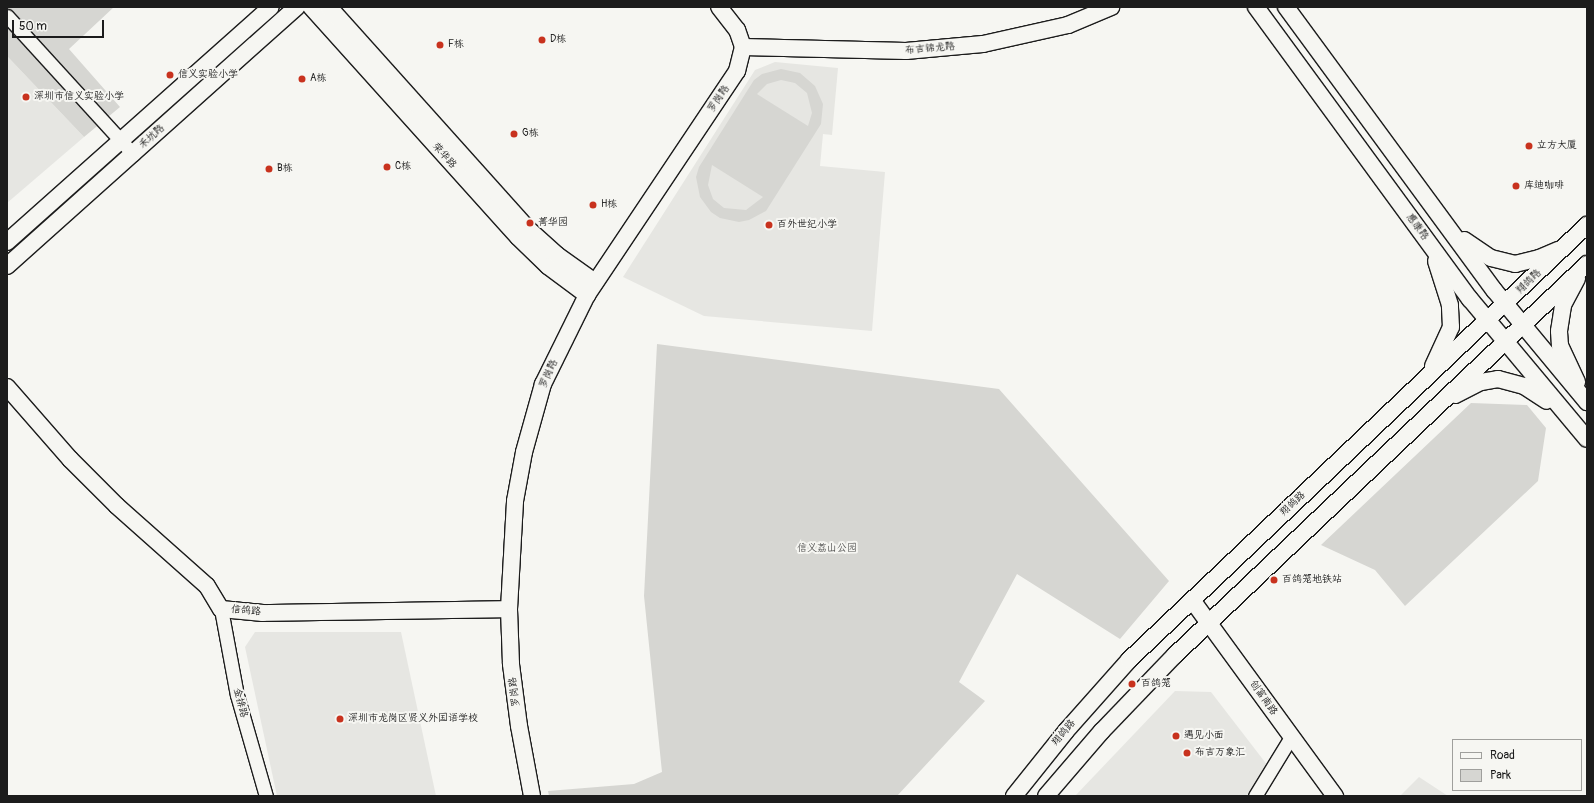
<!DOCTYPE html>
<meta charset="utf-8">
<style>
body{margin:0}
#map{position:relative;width:1594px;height:803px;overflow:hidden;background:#f6f6f2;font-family:Pangolin,"LXGW WenKai TC",sans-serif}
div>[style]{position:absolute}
.built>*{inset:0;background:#e6e6e2}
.green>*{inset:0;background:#d6d6d2}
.roads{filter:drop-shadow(1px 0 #1c1c1c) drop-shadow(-1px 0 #1c1c1c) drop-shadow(0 1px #1c1c1c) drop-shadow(0 -1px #1c1c1c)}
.minor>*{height:13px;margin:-6.5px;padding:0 6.5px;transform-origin:6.5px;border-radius:6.5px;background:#f6f6f2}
.tertiary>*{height:16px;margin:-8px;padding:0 8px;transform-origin:8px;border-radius:8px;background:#f6f6f2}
.dots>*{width:11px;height:11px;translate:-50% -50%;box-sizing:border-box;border:2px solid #f6f6f2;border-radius:50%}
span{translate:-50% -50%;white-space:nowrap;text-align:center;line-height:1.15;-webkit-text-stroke:4px #f6f6f2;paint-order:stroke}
.poi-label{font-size:10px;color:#1c1c1c}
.left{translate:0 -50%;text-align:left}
.street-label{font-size:10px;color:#1c1c1c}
.park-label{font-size:10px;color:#545453}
.frame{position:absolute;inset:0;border:8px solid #1c1c1c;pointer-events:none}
.legend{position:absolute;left:1452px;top:739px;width:130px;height:52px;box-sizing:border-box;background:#f6f6f2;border:1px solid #9f9f9c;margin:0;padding:5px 7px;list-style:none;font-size:12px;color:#1c1c1c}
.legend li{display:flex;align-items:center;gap:8px;height:20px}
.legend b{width:20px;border:1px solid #9f9f9c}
.scale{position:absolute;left:12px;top:20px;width:92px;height:18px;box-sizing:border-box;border:2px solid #1c1c1c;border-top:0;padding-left:5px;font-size:12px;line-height:14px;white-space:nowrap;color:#1c1c1c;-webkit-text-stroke:3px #f6f6f2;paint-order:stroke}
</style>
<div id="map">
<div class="built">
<i style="clip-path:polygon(7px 56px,84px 137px,7px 203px)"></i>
<i style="clip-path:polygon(775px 62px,838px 68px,832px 135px,823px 134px,820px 166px,885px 172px,872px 331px,704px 316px,623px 277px,755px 70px)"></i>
<i style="clip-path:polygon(255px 632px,401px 632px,436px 796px,277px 796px,245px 647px)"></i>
<i style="clip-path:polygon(1175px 691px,1211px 692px,1268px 766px,1249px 796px,1075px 796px)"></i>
<i style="clip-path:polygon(1419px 777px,1448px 796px,1400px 796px)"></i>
</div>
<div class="green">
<i style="clip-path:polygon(7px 7px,114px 7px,69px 49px,120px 107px,84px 137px,7px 56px)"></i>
<i style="clip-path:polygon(evenodd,781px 69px,800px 73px,815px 86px,823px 104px,821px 124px,766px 211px,749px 220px,739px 222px,720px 218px,711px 212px,700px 197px,696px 177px,699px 167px,754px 80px,762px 74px,781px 69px,781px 80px,795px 83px,807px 93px,812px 113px,808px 126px,757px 94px,767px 84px,781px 80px,781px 69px,712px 165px,763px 197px,746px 210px,724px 208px,713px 199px,708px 185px,712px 165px)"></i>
<i style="clip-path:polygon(657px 344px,999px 389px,1169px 581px,1120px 639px,1017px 574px,959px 682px,985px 701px,897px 796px,549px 796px,548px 791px,634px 784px,662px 772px,644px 596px)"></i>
<i style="clip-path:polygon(1471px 403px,1527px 405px,1546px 428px,1538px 481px,1405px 606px,1375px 570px,1321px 545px)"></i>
</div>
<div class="roads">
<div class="minor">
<i style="left:7px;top:16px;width:187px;rotate:47.6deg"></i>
<i style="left:221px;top:609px;width:87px;rotate:79.5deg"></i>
<i style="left:237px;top:695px;width:105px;rotate:74deg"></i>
<i style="left:1255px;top:796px;width:69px;rotate:-58.6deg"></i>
</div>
<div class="tertiary">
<i style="left:311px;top:7px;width:309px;rotate:48deg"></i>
<i style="left:518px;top:237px;width:42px;rotate:44deg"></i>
<i style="left:548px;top:266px;width:49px;rotate:36.6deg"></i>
<i style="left:329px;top:7px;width:297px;rotate:48.1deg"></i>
<i style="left:527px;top:228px;width:40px;rotate:42deg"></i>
<i style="left:557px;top:255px;width:47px;rotate:35.4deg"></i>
<i style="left:1256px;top:7px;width:362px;rotate:53.8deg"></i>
<i style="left:1470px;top:299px;width:182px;rotate:50.1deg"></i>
<i style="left:1286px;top:7px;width:351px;rotate:53.7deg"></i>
<i style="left:1494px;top:290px;width:146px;rotate:50.3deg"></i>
<i style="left:743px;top:47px;width:163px;rotate:1.4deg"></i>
<i style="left:906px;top:51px;width:77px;rotate:-5.2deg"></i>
<i style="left:983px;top:44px;width:87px;rotate:-12.6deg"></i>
<i style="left:1068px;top:25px;width:47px;rotate:-22.7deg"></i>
<i style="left:1464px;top:240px;width:32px;rotate:34deg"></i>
<i style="left:1491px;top:258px;width:25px;rotate:14deg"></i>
<i style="left:1515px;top:264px;width:25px;rotate:-14deg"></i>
<i style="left:1539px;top:258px;width:21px;rotate:-23deg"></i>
<i style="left:7px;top:242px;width:353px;rotate:-41.7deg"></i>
<i style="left:7px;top:266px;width:389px;rotate:-41.8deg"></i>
<i style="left:1433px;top:366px;width:43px;rotate:-65.2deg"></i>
<i style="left:1451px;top:327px;width:22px;rotate:-93deg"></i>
<i style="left:1450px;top:305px;width:46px;rotate:-107.7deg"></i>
<i style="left:1577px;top:382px;width:40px;rotate:-115deg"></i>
<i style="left:1560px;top:346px;width:15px;rotate:-94deg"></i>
<i style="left:1559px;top:331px;width:26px;rotate:-81deg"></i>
<i style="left:1563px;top:305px;width:30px;rotate:-62deg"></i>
<i style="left:7px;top:387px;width:96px;rotate:48.8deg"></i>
<i style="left:70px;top:459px;width:66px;rotate:45deg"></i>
<i style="left:117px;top:506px;width:120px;rotate:41.6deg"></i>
<i style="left:207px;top:586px;width:27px;rotate:59deg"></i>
<i style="left:221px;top:609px;width:42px;rotate:5.4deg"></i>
<i style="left:263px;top:613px;width:246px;rotate:-0.9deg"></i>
<i style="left:1455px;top:395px;width:29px;rotate:-27deg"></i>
<i style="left:1481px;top:382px;width:17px;rotate:-10deg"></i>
<i style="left:1498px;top:379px;width:27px;rotate:15deg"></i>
<i style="left:1524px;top:386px;width:27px;rotate:33deg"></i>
<i style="left:1192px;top:600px;width:243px;rotate:53.9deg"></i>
<i style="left:532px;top:796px;width:71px;rotate:-100.5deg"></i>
<i style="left:519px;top:726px;width:63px;rotate:-97.4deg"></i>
<i style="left:511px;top:664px;width:55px;rotate:-92.1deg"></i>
<i style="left:509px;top:609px;width:108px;rotate:-86.8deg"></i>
<i style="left:515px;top:501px;width:50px;rotate:-79.6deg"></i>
<i style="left:524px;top:452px;width:71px;rotate:-74.4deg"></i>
<i style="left:543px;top:384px;width:99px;rotate:-63.7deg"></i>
<i style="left:587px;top:295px;width:270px;rotate:-56.2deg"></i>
<i style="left:737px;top:71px;width:25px;rotate:-76deg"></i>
<i style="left:743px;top:47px;width:18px;rotate:-109deg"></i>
<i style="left:737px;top:30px;width:29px;rotate:-128deg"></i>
<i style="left:1014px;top:796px;width:83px;rotate:-51.3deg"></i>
<i style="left:1066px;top:731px;width:95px;rotate:-48.4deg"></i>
<i style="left:1129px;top:660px;width:632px;rotate:-43.52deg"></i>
<i style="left:1046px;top:796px;width:86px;rotate:-49.3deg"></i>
<i style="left:1102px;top:731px;width:105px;rotate:-46.2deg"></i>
<i style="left:1175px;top:655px;width:568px;rotate:-43.5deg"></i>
</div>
</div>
<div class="dots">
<i style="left:542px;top:40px;background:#c8321e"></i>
<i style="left:440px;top:45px;background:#c8321e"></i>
<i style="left:170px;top:75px;background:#c8321e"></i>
<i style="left:302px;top:79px;background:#c8321e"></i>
<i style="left:26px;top:97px;background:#c8321e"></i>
<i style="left:514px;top:134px;background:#c8321e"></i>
<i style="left:1529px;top:146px;background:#c8321e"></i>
<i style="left:387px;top:167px;background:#c8321e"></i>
<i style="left:269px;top:169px;background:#c8321e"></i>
<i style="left:1516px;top:186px;background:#c8321e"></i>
<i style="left:593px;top:205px;background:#c8321e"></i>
<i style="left:530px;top:223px;background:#c8321e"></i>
<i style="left:769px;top:225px;background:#c8321e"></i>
<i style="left:1274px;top:580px;background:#c8321e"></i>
<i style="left:1132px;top:684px;background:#c8321e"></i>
<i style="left:340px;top:719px;background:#c8321e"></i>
<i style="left:1176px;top:736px;background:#c8321e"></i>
<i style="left:1187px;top:753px;background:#c8321e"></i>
</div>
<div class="poi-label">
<span class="left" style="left:550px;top:40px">D栋</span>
<span class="left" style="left:448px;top:45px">F栋</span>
<span class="left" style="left:178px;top:75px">信义实验小学</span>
<span class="left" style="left:310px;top:79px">A栋</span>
<span class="left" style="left:34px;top:97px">深圳市信义实验小学</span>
<span class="left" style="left:522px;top:134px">G栋</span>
<span class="left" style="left:1537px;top:146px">立方大厦</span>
<span class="left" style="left:395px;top:167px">C栋</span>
<span class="left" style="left:277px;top:169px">B栋</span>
<span class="left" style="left:1524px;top:186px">库迪咖啡</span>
<span class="left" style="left:601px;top:205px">H栋</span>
<span class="left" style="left:538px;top:223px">菁华园</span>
<span class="left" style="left:777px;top:225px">百外世纪小学</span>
<span class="left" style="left:1282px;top:580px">百鸽笼地铁站</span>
<span class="left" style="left:1141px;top:684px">百鸽笼</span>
<span class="left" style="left:348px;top:719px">深圳市龙岗区贤义外国语学校</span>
<span class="left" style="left:1184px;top:736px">遇见小面</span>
<span class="left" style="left:1195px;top:753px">布吉万象汇</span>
</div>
<div class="street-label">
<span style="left:930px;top:49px;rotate:-5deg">布吉锦龙路</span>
<span style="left:719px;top:99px;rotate:-56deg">罗岗路</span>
<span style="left:152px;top:137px;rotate:-42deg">禾坑路</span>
<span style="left:444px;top:156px;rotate:48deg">荣华路</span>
<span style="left:1417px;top:227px;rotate:54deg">惠康路</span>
<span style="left:1529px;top:282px;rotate:-44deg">翔鸽路</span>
<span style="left:549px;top:374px;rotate:-66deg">罗岗路</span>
<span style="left:1293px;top:504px;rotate:-43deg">翔鸽路</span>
<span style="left:246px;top:611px;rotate:5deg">信鸽路</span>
<span style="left:515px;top:692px;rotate:-97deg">罗岗路</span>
<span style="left:1263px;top:698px;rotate:55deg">创富南路</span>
<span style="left:240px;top:703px;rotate:75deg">金排路</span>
<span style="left:1064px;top:733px;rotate:-50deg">翔鸽路</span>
</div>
<div class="park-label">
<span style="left:827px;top:549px">信义荔山公园</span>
</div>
<div class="frame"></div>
<ul class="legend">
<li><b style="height:5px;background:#f6f6f2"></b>Road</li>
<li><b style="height:11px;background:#d6d6d2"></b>Park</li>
</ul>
<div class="scale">50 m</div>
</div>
